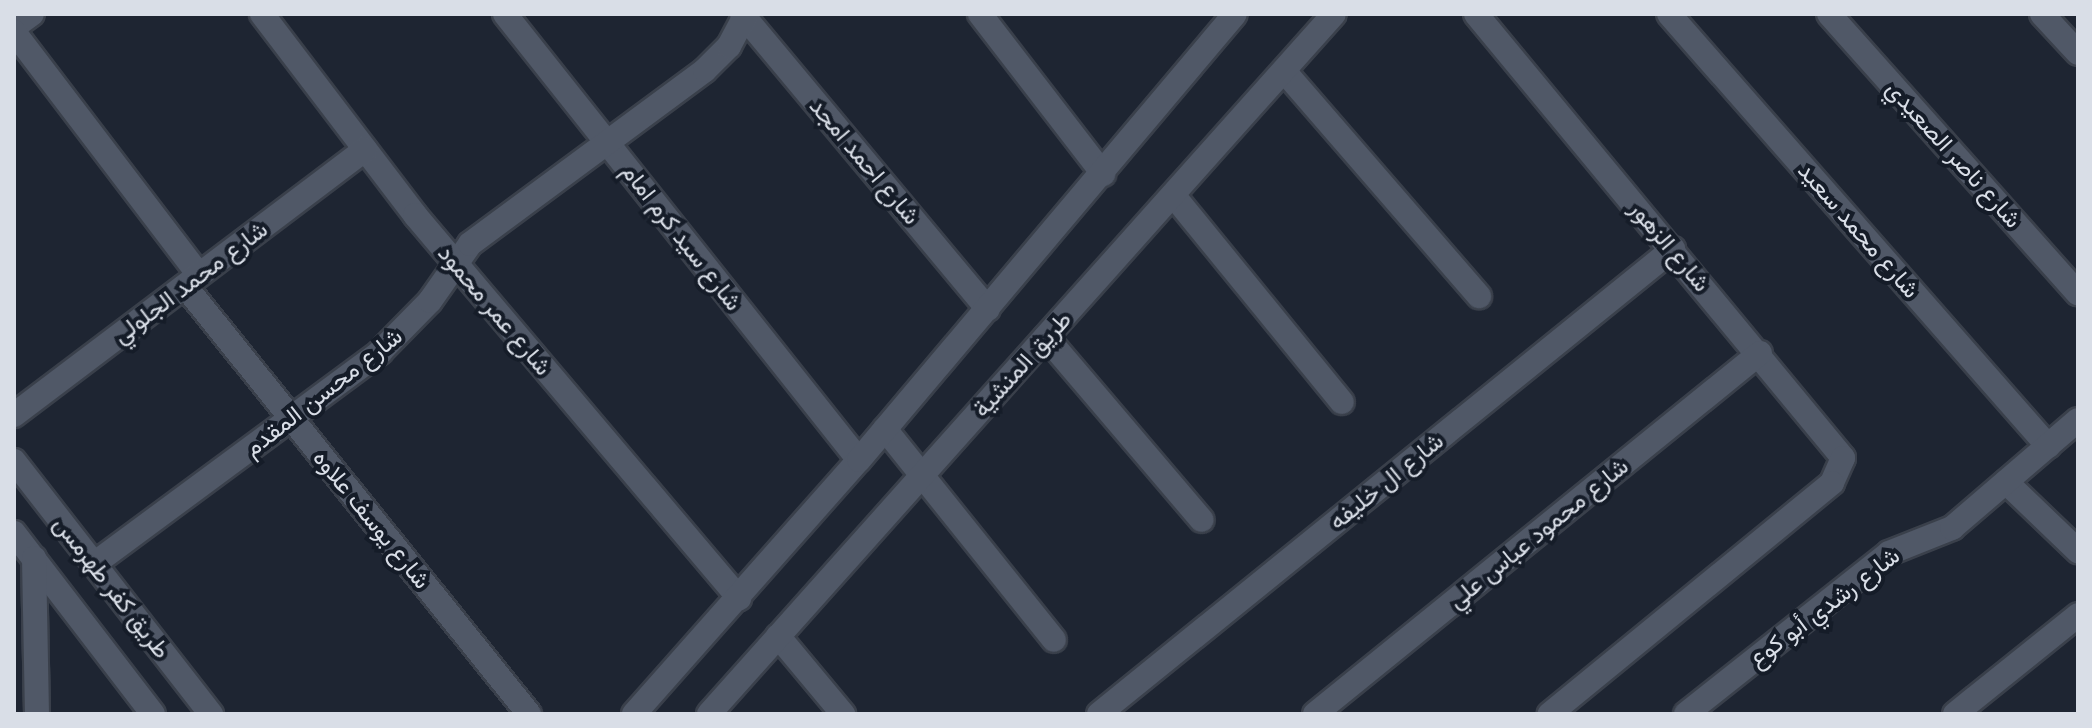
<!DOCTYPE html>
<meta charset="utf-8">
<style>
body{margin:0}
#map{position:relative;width:2092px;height:728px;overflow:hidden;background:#1e2532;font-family:Montserrat,Vazirmatn,sans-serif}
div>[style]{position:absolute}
.roads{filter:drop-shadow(2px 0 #3a404b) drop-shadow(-2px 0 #3a404b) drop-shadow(0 2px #3a404b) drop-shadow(0 -2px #3a404b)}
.minor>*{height:24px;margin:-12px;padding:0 12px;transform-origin:12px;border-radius:12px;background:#505867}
span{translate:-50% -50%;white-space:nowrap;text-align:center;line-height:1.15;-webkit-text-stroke:8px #151c28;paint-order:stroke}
.street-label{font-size:24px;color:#d9dee7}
.frame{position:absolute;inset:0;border:16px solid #d9dee7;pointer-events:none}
</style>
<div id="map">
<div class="roads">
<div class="minor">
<i style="left:262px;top:14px;width:253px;rotate:52.7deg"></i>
<i style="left:415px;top:215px;width:502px;rotate:49.77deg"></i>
<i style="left:505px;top:14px;width:569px;rotate:51.56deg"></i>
<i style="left:742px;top:14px;width:384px;rotate:50.2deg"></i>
<i style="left:980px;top:14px;width:202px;rotate:52.4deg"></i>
<i style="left:1476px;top:14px;width:576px;rotate:50.42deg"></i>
<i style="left:1843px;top:458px;width:27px;rotate:114deg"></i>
<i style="left:1832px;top:483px;width:365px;rotate:140.7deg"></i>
<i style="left:1669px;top:14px;width:575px;rotate:48.74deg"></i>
<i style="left:1829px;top:14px;width:374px;rotate:48.3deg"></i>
<i style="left:2042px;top:14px;width:53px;rotate:47.3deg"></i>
<i style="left:14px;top:27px;width:22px;rotate:-36deg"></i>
<i style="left:14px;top:32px;width:305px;rotate:52.7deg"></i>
<i style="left:1284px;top:71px;width:298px;rotate:49.1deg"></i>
<i style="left:1173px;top:195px;width:267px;rotate:50.8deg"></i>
<i style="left:185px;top:286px;width:549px;rotate:51.21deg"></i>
<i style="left:1046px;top:337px;width:240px;rotate:49.6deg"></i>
<i style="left:14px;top:415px;width:440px;rotate:-37.1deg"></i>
<i style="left:885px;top:429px;width:270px;rotate:51.3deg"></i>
<i style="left:14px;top:461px;width:321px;rotate:52.1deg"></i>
<i style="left:2006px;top:482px;width:100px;rotate:43.8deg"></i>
<i style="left:14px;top:533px;width:228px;rotate:52.5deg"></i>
<i style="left:34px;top:558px;width:156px;rotate:88.9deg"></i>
<i style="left:94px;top:564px;width:356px;rotate:-36.5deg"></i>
<i style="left:380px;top:352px;width:71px;rotate:-45.6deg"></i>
<i style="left:430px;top:301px;width:70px;rotate:-54.9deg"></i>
<i style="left:470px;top:244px;width:292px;rotate:-36.5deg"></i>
<i style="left:705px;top:70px;width:34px;rotate:-45deg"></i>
<i style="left:729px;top:46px;width:36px;rotate:-62deg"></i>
<i style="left:778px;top:636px;width:102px;rotate:50.2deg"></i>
<i style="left:634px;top:714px;width:339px;rotate:-48.5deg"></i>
<i style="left:859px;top:460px;width:583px;rotate:-49.87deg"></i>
<i style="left:709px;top:714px;width:938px;rotate:-48.24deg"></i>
<i style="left:1099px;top:714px;width:739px;rotate:-39.01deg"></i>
<i style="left:1315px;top:714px;width:573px;rotate:-39.05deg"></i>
<i style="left:1686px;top:714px;width:259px;rotate:-38.4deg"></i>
<i style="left:1889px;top:553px;width:68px;rotate:-21.6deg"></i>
<i style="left:1952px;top:528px;width:166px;rotate:-40.6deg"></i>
<i style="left:1955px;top:714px;width:158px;rotate:-38.8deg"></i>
</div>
</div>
<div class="street-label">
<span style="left:1954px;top:154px;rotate:48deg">شارع ناصر الصعيدي</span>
<span style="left:865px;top:161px;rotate:50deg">شارع احمد امجد</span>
<span style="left:1859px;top:230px;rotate:49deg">شارع محمد سعيد</span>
<span style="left:682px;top:237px;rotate:52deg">شارع سيد كرم امام</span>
<span style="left:1670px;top:246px;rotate:50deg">شارع الزهور</span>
<span style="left:190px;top:282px;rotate:-37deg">شارع محمد الجلولي</span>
<span style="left:495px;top:310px;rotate:50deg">شارع عمر محمود</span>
<span style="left:1022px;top:364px;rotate:-48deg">طريق المنشية</span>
<span style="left:323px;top:392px;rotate:-38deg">شارع محسن المقدم</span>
<span style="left:1386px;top:481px;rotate:-39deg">شارع ال خليفه</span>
<span style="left:372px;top:519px;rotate:51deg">شارع يوسف علاوه</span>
<span style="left:1538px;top:533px;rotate:-39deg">شارع محمود عباس علي</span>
<span style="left:112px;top:587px;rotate:52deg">طريق كفر طهرمس</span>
<span style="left:1824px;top:607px;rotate:-37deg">شارع رشدي أبو كوع</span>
</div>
<div class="frame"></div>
</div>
